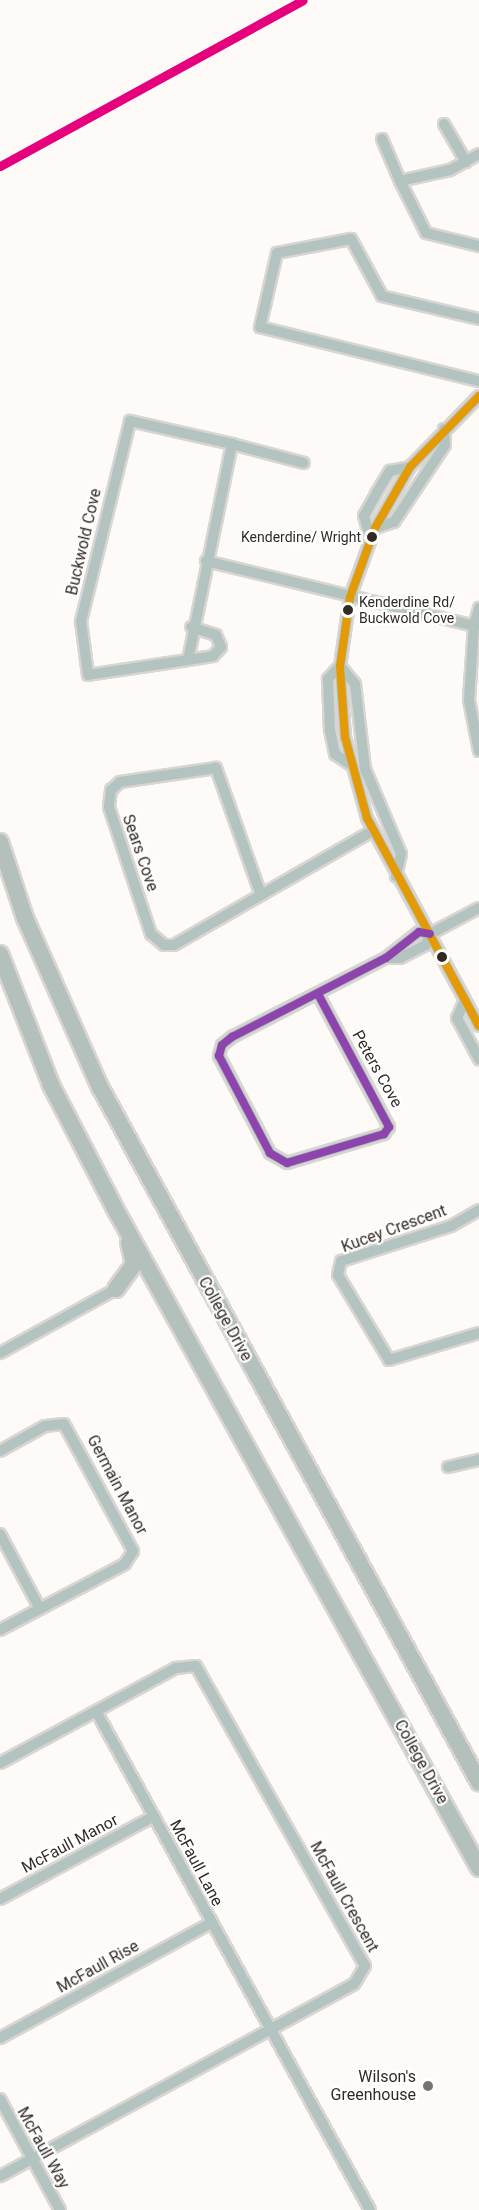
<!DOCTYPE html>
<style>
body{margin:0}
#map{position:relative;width:479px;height:2210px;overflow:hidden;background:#fdfaf8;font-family:Roboto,sans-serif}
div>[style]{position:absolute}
.roads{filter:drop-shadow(2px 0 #d8d5d3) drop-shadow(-2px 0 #d8d5d3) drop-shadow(0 2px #d8d5d3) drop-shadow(0 -2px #d8d5d3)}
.minor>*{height:10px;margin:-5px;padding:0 5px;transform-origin:5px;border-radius:5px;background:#b3c4c0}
.highway>*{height:16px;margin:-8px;padding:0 8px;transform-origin:8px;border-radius:8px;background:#b3c0bc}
.bus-1>*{height:8px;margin:-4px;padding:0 4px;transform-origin:4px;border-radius:4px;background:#e39a04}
.bus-2>*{height:8px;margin:-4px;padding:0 4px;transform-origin:4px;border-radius:4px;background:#8e44ad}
.rail-1>*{height:9px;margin:-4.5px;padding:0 4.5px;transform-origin:4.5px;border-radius:4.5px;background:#e5007d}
.dots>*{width:16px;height:16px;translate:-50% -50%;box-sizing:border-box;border:3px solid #fff;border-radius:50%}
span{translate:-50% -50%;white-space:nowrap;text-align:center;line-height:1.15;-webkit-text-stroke:4.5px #fff;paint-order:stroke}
.bus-label{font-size:14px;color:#322a25}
.right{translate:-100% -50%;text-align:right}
.left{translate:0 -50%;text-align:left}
.street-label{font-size:16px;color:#322a25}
.poi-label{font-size:16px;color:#322a25}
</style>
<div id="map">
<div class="roads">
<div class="minor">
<i style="left:444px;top:124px;width:44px;rotate:59.9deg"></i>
<i style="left:382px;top:139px;width:46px;rotate:66.8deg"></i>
<i style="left:479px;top:154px;width:33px;rotate:151deg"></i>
<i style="left:450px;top:170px;width:51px;rotate:167.6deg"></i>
<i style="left:400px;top:181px;width:58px;rotate:63.4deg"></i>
<i style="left:426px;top:233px;width:55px;rotate:13.8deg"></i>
<i style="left:479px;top:319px;width:100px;rotate:-166.7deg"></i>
<i style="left:382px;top:296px;width:65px;rotate:-118.5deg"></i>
<i style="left:351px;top:239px;width:75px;rotate:169.3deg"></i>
<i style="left:277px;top:253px;width:76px;rotate:102.9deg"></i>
<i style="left:260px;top:327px;width:226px;rotate:13.9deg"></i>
<i style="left:479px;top:396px;width:99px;rotate:134.2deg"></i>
<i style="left:410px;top:467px;width:70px;rotate:119.8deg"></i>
<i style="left:375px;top:528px;width:73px;rotate:109.9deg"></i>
<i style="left:350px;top:597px;width:70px;rotate:98.2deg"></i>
<i style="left:340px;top:666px;width:71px;rotate:86deg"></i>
<i style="left:345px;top:737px;width:84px;rotate:74.8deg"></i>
<i style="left:367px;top:818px;width:236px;rotate:61.7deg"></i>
<i style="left:130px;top:421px;width:105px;rotate:12.7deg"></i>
<i style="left:232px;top:444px;width:220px;rotate:101.5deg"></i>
<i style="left:188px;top:660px;width:101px;rotate:171.5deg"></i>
<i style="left:88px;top:675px;width:54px;rotate:-97.4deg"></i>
<i style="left:81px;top:621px;width:206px;rotate:-76.2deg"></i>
<i style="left:232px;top:444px;width:74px;rotate:14.8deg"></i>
<i style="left:375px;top:528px;width:20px;rotate:-18deg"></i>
<i style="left:394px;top:522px;width:92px;rotate:-56.5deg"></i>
<i style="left:445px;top:445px;width:16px;rotate:-94deg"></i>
<i style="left:370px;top:538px;width:23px;rotate:-105deg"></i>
<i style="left:364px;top:516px;width:25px;rotate:-61deg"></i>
<i style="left:376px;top:494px;width:27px;rotate:-59deg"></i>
<i style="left:390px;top:471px;width:20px;rotate:-11deg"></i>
<i style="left:206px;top:561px;width:276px;rotate:13.6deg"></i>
<i style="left:474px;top:626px;width:19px;rotate:-74deg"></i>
<i style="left:474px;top:626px;width:74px;rotate:93.9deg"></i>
<i style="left:469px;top:700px;width:52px;rotate:78.9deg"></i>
<i style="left:188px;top:660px;width:25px;rotate:-9deg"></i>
<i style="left:213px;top:656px;width:12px;rotate:-48deg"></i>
<i style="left:221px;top:647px;width:13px;rotate:-113deg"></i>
<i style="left:216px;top:635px;width:26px;rotate:-162deg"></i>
<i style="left:340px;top:666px;width:23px;rotate:50deg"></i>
<i style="left:355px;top:684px;width:86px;rotate:83.3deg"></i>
<i style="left:365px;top:769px;width:92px;rotate:67deg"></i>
<i style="left:401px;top:854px;width:23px;rotate:103deg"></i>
<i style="left:340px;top:666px;width:18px;rotate:133deg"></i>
<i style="left:328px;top:679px;width:51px;rotate:87.8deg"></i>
<i style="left:330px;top:730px;width:25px;rotate:78deg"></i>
<i style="left:335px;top:754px;width:18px;rotate:34deg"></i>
<i style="left:261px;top:895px;width:135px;rotate:-109.5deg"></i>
<i style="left:216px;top:768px;width:97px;rotate:171.7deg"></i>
<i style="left:120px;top:782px;width:12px;rotate:138deg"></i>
<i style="left:111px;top:790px;width:17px;rotate:97deg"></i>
<i style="left:109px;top:807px;width:134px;rotate:71.7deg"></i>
<i style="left:151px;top:934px;width:17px;rotate:40deg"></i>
<i style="left:164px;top:945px;width:10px"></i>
<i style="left:174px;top:945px;width:228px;rotate:-29.9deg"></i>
<i style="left:430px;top:934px;width:55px;rotate:-28deg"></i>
<i style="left:386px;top:958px;width:14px"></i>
<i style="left:400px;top:958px;width:29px;rotate:-27deg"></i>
<i style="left:426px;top:945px;width:12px;rotate:-70deg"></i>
<i style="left:318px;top:994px;width:151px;rotate:61.9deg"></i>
<i style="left:389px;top:1127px;width:9px;rotate:126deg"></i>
<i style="left:384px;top:1134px;width:101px;rotate:163.4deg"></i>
<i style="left:287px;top:1163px;width:20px;rotate:-150deg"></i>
<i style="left:270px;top:1153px;width:110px;rotate:-117.7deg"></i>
<i style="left:219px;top:1056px;width:11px;rotate:-75deg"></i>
<i style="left:222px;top:1045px;width:13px;rotate:-39deg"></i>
<i style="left:232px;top:1037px;width:173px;rotate:-27.2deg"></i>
<i style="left:386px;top:958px;width:42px;rotate:-38.2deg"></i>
<i style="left:419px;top:932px;width:11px;rotate:10deg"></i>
<i style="left:465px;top:1000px;width:20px;rotate:114deg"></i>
<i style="left:457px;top:1018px;width:47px;rotate:61.8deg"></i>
<i style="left:479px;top:1210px;width:32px;rotate:150deg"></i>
<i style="left:451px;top:1226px;width:115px;rotate:162.3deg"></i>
<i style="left:341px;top:1261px;width:14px;rotate:102deg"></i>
<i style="left:338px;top:1275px;width:99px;rotate:59deg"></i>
<i style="left:389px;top:1360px;width:94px;rotate:-16.7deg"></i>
<i style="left:0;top:1353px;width:132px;rotate:-28.9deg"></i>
<i style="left:0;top:1451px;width:51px;rotate:-29.1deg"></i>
<i style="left:45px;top:1426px;width:19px;rotate:-6deg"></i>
<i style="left:64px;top:1424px;width:145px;rotate:61.5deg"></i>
<i style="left:133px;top:1551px;width:15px;rotate:122deg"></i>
<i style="left:125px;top:1564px;width:141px;rotate:152.2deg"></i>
<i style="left:448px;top:1467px;width:32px;rotate:-13deg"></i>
<i style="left:0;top:1534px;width:85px;rotate:61.9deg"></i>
<i style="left:96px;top:1711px;width:569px;rotate:61.23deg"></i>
<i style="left:0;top:1763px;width:200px;rotate:-28.4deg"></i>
<i style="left:176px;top:1668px;width:20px;rotate:-6deg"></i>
<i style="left:196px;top:1666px;width:344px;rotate:60.6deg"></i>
<i style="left:365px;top:1966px;width:21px;rotate:121deg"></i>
<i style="left:354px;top:1984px;width:403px;rotate:151.5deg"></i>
<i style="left:0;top:1899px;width:175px;rotate:-28.3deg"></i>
<i style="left:0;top:2038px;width:240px;rotate:-28.6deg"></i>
<i style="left:0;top:2099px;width:126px;rotate:61.6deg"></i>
</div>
<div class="highway">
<i style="left:0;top:842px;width:80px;rotate:71.8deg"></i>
<i style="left:25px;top:918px;width:185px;rotate:66.1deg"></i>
<i style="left:100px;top:1087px;width:792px;rotate:61.4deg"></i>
<i style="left:0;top:954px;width:141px;rotate:68.7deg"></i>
<i style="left:51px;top:1085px;width:145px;rotate:62.6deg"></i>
<i style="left:118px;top:1214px;width:747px;rotate:61.1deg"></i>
<i style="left:116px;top:1289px;width:31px;rotate:-54deg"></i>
<i style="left:134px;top:1264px;width:22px;rotate:-103deg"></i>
</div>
</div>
<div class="bus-1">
<i style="left:479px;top:396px;width:99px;rotate:134.2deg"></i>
<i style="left:410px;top:467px;width:70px;rotate:119.8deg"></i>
<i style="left:375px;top:528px;width:73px;rotate:109.9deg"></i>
<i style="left:350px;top:597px;width:70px;rotate:98.2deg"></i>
<i style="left:340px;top:666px;width:71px;rotate:86deg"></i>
<i style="left:345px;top:737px;width:84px;rotate:74.8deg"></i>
<i style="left:367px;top:818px;width:236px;rotate:61.7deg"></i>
</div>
<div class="bus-2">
<i style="left:318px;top:994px;width:151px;rotate:61.9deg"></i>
<i style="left:389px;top:1127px;width:9px;rotate:126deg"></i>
<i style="left:384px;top:1134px;width:101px;rotate:163.4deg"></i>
<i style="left:287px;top:1163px;width:20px;rotate:-150deg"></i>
<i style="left:270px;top:1153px;width:110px;rotate:-117.7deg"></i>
<i style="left:219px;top:1056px;width:11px;rotate:-75deg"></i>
<i style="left:222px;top:1045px;width:13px;rotate:-39deg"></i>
<i style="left:232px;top:1037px;width:173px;rotate:-27.2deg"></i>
<i style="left:386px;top:958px;width:42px;rotate:-38.2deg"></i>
<i style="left:419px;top:932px;width:11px;rotate:10deg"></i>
</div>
<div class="rail-1">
<i style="left:0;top:166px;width:345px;rotate:-28.7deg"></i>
</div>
<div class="dots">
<i style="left:372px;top:537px;background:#322a25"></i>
<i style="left:348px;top:610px;background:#322a25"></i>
<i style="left:442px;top:957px;background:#322a25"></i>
<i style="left:428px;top:2086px;background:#79736f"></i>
</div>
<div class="bus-label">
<span class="right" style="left:361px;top:537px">Kenderdine/ Wright</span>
<span class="left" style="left:359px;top:610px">Kenderdine Rd/<br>Buckwold Cove</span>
</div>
<div class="street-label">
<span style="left:84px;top:542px;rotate:-77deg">Buckwold Cove</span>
<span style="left:140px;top:853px;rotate:71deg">Sears Cove</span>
<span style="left:377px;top:1069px;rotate:61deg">Peters Cove</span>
<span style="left:394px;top:1229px;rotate:-20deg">Kucey Crescent</span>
<span style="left:225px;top:1319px;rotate:61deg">College Drive</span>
<span style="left:117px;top:1485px;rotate:62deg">Germain Manor</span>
<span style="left:421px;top:1762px;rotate:61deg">College Drive</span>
<span style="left:70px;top:1844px;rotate:-28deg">McFaull Manor</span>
<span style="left:196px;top:1863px;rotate:62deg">McFaull Lane</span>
<span style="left:344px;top:1897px;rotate:61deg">McFaull Crescent</span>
<span style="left:98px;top:1967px;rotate:-29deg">McFaull Rise</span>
<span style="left:43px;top:2148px;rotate:61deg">McFaull Way</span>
</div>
<div class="poi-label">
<span class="right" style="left:416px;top:2086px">Wilson's<br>Greenhouse</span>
</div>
</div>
